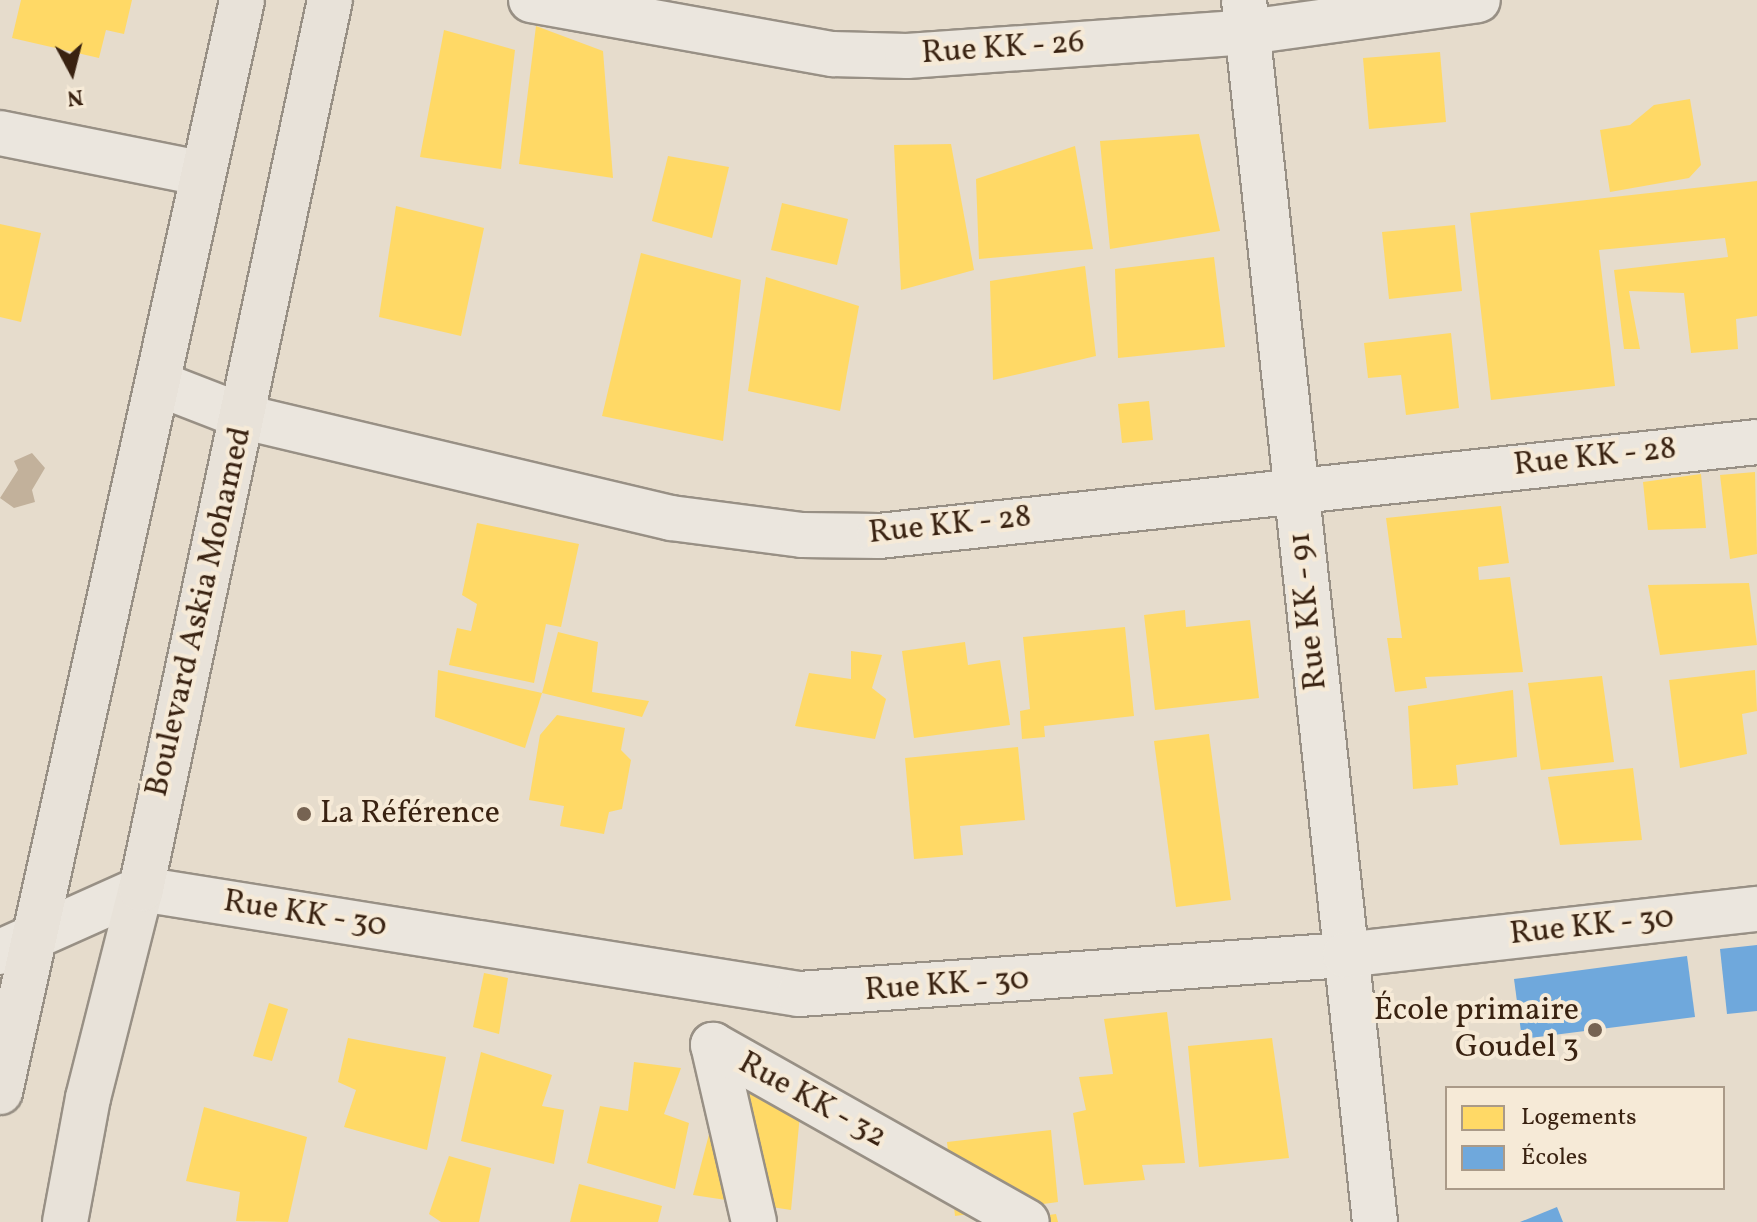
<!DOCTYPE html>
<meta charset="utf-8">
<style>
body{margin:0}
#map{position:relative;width:1757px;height:1222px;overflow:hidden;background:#e6dccc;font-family:Vollkorn,serif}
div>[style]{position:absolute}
.water>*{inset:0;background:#c2b19b}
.homes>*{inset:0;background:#ffd966}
.schools>*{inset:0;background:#6fa8dc}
.roads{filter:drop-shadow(2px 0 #989085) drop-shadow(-2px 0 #989085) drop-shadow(0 2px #989085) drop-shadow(0 -2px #989085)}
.minor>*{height:44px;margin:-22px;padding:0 22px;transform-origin:22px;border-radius:22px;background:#ebe6de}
.primary>*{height:44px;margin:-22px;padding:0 22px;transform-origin:22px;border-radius:22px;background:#e8e2d9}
.dots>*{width:22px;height:22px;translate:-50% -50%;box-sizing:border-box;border:4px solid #f6ead7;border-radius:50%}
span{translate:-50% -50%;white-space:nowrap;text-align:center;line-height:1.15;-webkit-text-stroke:8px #f6ead7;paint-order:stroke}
.street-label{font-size:32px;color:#392211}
.poi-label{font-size:32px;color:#392211}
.left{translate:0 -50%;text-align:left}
.right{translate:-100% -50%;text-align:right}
.legend{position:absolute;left:1445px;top:1086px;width:280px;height:104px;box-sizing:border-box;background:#f6ead7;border:2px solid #aa9a88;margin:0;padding:10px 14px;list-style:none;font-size:24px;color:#392211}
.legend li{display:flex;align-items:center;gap:16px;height:40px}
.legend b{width:40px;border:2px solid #aa9a88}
.north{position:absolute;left:32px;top:32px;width:80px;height:80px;-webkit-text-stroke:6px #f6ead7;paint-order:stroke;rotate:173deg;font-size:22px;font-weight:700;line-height:32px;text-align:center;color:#392211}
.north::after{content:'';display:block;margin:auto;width:28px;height:36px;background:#392211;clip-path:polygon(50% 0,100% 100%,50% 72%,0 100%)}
</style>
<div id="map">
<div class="water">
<i style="clip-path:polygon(32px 453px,45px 468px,32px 490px,35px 502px,14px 508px,0 498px,18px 470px,14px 461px)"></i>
</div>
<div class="homes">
<i style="clip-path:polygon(21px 0,132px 0,124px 34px,106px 30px,99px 58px,12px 38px)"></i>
<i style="clip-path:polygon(536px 26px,603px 51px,613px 178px,519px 164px)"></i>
<i style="clip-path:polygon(444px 30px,515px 50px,501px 169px,420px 157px)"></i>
<i style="clip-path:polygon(1440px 52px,1446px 122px,1369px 129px,1363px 58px)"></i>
<i style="clip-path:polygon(1690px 99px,1701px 165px,1689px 178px,1610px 192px,1600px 130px,1630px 125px,1654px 105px)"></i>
<i style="clip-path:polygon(1199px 134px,1220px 231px,1110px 249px,1100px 141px)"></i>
<i style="clip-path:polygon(951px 144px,974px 270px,901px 290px,894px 145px)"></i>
<i style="clip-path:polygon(1075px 146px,1093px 249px,979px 259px,976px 179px)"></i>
<i style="clip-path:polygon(668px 156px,729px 167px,712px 238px,652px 221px)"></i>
<i style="clip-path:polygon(1757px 181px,1757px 316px,1736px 319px,1738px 349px,1691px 353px,1684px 293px,1629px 291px,1640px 349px,1624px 349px,1614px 270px,1728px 257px,1725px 238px,1599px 250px,1615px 386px,1491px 400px,1470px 213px)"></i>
<i style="clip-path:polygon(782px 203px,848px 219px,837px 265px,771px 250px)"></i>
<i style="clip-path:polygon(396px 206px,484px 228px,461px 336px,379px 317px)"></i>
<i style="clip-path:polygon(0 224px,41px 233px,21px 322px,0 317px)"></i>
<i style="clip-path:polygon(1455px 225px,1462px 291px,1389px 299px,1382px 232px)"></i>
<i style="clip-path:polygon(641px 253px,741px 280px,723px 441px,602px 416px)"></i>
<i style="clip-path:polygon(1214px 257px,1225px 347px,1118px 358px,1115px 269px)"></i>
<i style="clip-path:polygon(1085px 266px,1096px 356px,993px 380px,990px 281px)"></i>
<i style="clip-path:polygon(766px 277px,859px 306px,840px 411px,748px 391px)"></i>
<i style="clip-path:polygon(1451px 333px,1459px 408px,1406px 415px,1401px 375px,1368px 378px,1364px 343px)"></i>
<i style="clip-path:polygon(1149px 401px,1153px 440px,1122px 443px,1118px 404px)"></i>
<i style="clip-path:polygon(1755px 472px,1757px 554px,1730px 559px,1720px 475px)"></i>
<i style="clip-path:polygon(1701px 474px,1706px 528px,1648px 530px,1643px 482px)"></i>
<i style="clip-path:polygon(1501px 506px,1509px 563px,1478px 567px,1479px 580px,1510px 577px,1523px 672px,1425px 677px,1427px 688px,1395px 692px,1387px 638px,1402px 638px,1386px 518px)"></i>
<i style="clip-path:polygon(477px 523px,579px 544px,561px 627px,546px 624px,534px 683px,449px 665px,457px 628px,471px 631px,477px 604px,462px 595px)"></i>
<i style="clip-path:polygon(1749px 583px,1757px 645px,1660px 655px,1648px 585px)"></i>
<i style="clip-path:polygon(1185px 610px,1186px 627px,1250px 620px,1259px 698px,1155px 710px,1144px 615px)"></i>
<i style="clip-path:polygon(1125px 627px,1134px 716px,1044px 726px,1045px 737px,1022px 739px,1020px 711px,1030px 709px,1023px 637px)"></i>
<i style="clip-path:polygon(558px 632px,598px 642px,592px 692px,649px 701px,642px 717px,542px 693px)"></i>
<i style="clip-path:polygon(965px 642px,968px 665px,1000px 660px,1010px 725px,914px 738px,902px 651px)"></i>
<i style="clip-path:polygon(851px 651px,882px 655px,872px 688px,886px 699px,875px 739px,795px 726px,809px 673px,851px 679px)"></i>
<i style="clip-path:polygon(438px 670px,542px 693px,525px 748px,435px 717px)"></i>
<i style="clip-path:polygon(1755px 670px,1757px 711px,1742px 714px,1747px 754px,1680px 768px,1669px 680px)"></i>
<i style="clip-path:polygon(1602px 676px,1614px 762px,1541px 770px,1528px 683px)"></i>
<i style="clip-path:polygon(1513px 690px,1517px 757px,1456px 765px,1458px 785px,1413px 789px,1408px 706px)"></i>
<i style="clip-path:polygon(557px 715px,625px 728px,621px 750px,631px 760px,622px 809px,609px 812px,604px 834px,560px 826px,564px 806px,529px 800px,540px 735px)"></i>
<i style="clip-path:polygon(1209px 734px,1231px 900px,1176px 907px,1154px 741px)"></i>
<i style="clip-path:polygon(1018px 747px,1025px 820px,960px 826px,963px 855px,914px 859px,905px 758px)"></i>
<i style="clip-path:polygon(1633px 768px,1642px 840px,1560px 845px,1548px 777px)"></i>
<i style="clip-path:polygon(484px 973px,508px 978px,499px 1034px,473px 1027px)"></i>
<i style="clip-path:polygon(269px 1003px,288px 1009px,272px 1061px,253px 1056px)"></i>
<i style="clip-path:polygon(1167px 1012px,1185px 1163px,1142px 1165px,1145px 1180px,1084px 1185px,1073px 1113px,1086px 1110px,1079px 1077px,1113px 1074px,1104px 1019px)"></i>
<i style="clip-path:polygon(348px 1038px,446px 1057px,427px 1150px,344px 1127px,356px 1090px,338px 1082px)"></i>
<i style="clip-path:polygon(1272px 1038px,1289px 1158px,1199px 1167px,1188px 1046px)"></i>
<i style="clip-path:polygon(481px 1052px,552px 1075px,542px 1106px,564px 1110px,554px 1164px,461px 1141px)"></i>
<i style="clip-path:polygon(634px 1062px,681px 1068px,664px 1114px,689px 1123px,675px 1189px,587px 1163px,600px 1106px,628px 1111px)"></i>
<i style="clip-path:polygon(726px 1070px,802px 1093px,791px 1210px,693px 1195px)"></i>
<i style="clip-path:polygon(204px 1107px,307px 1137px,288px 1222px,236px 1221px,240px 1192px,186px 1181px)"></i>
<i style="clip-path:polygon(1051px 1130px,1058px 1202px,955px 1216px,947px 1142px)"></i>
<i style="clip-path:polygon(449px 1156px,491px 1168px,479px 1222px,441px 1222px,429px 1214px)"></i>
<i style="clip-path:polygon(579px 1184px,662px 1206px,658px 1222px,570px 1222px)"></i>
<i style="clip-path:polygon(1056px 1214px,1058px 1222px,1014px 1222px,1013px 1220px)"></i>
</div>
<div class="schools">
<i style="clip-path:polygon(1757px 945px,1757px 1011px,1727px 1014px,1720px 949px)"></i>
<i style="clip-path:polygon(1687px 956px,1695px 1017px,1522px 1039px,1514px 979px)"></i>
<i style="clip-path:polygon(1557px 1207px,1563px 1222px,1520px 1222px)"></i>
</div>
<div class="roads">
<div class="minor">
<i style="left:531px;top:0;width:306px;rotate:10.2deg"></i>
<i style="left:832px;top:54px;width:75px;rotate:1.5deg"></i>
<i style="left:907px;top:56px;width:342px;rotate:-4deg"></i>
<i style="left:1248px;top:32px;width:232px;rotate:-7.9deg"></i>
<i style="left:1244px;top:0;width:1229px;rotate:83.88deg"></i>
<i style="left:0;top:133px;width:205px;rotate:11.3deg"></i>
<i style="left:159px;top:384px;width:91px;rotate:21.2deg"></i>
<i style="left:244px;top:417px;width:439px;rotate:13.3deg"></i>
<i style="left:671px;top:518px;width:132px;rotate:7.4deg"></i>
<i style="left:802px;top:535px;width:77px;rotate:0.7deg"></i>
<i style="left:879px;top:536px;width:883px;rotate:-6.11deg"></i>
<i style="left:0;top:952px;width:154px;rotate:-24.1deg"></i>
<i style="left:141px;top:889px;width:666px;rotate:9.07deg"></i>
<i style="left:799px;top:994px;width:547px;rotate:-4.09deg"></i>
<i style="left:1345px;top:955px;width:415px;rotate:-6.4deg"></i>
<i style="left:754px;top:1222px;width:182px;rotate:-103deg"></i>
<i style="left:713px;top:1045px;width:360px;rotate:29.4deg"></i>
</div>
<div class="primary">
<i style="left:0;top:1092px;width:1118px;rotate:-77.5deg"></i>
<i style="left:65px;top:1222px;width:126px;rotate:-79.5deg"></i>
<i style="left:88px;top:1098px;width:216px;rotate:-75.8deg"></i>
<i style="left:141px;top:889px;width:909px;rotate:-78deg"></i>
</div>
</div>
<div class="dots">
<i style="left:304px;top:814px;background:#766352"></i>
<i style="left:1595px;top:1030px;background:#766352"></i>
</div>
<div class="street-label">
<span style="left:1003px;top:49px;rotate:-4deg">Rue KK - 26</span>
<span style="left:1595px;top:458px;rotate:-6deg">Rue KK - 28</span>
<span style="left:950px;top:526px;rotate:-6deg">Rue KK - 28</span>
<span style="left:1309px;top:611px;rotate:-96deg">Rue KK - 91</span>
<span style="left:200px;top:612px;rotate:-77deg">Boulevard Askia Mohamed</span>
<span style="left:305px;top:915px;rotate:9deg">Rue KK - 30</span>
<span style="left:1592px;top:927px;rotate:-6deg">Rue KK - 30</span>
<span style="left:947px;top:986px;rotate:-4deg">Rue KK - 30</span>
<span style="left:812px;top:1101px;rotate:29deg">Rue KK - 32</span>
</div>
<div class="poi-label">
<span class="left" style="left:320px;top:814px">La Référence</span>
<span class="right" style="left:1579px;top:1030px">École primaire<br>Goudel 3</span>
</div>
<ul class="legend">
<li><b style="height:22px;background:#ffd966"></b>Logements</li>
<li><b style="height:22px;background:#6fa8dc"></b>Écoles</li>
</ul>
<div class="north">N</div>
</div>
